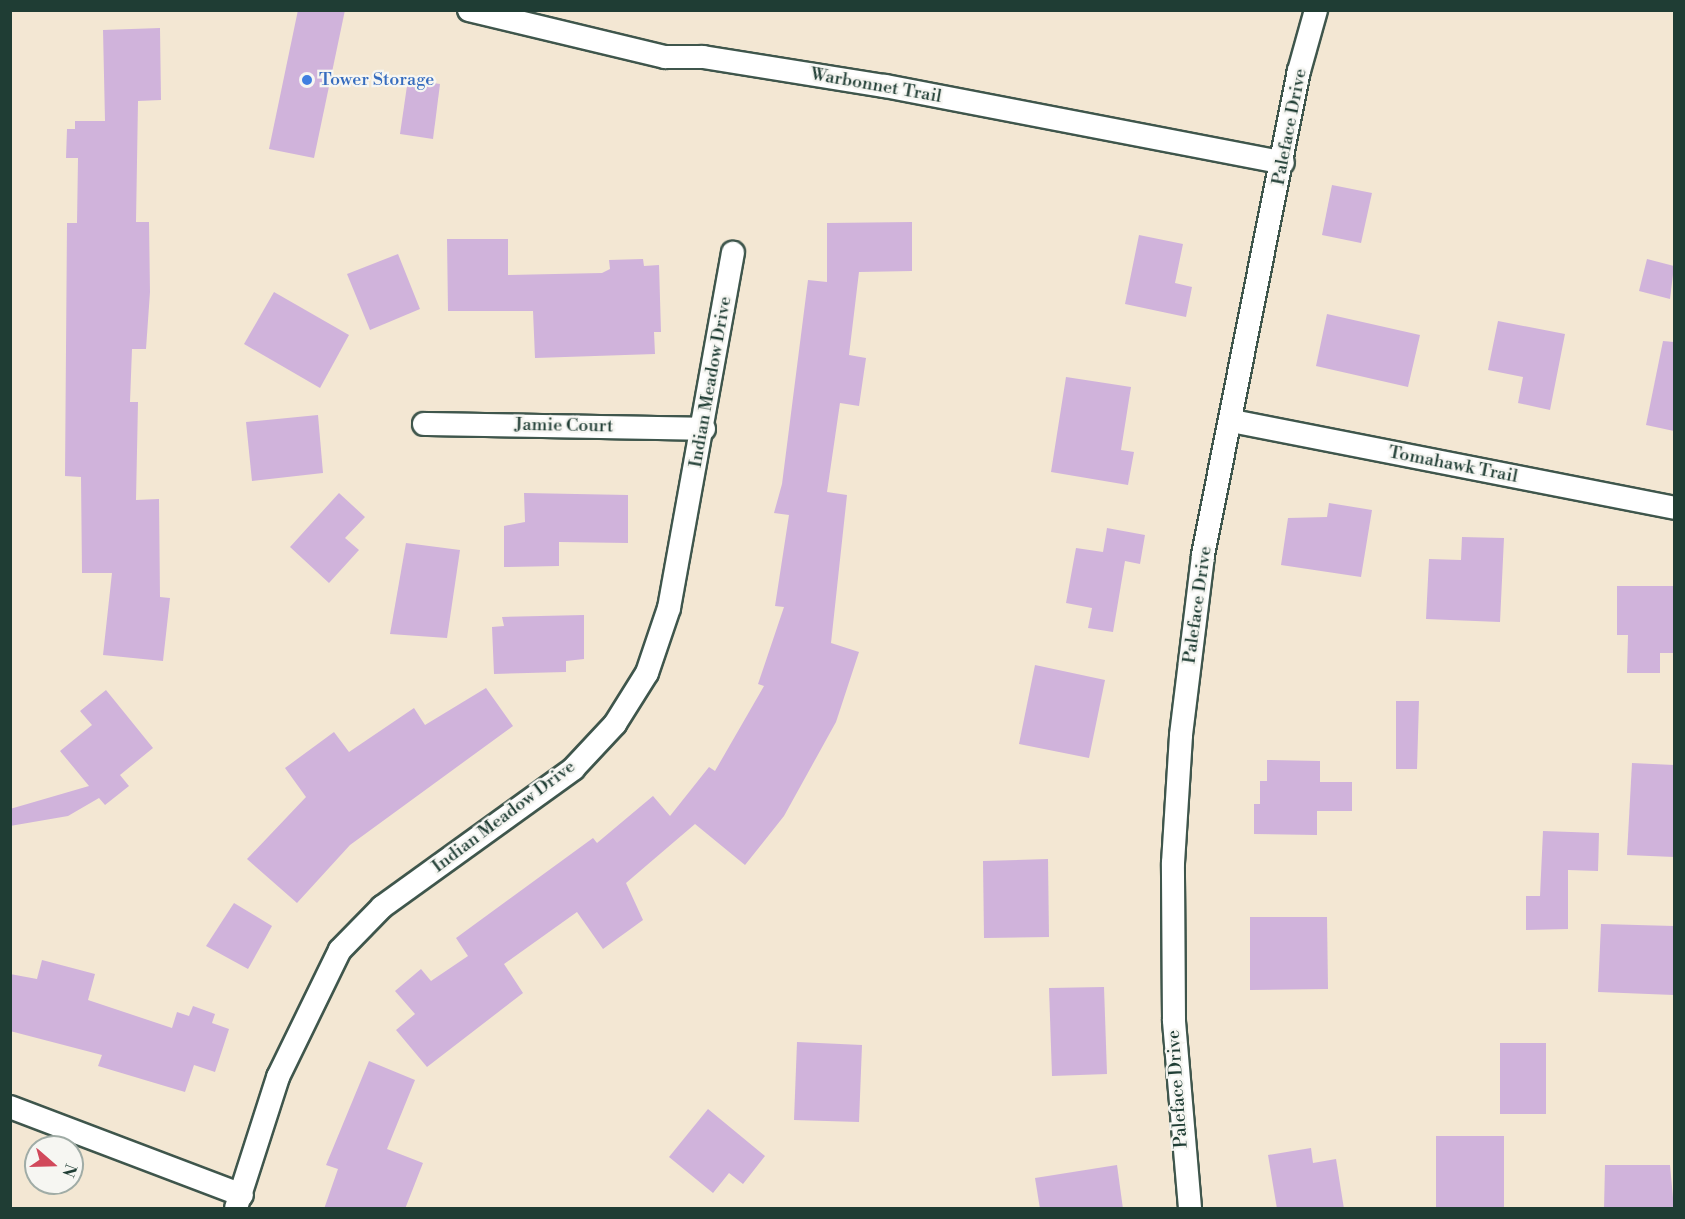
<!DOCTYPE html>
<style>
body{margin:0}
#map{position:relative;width:1685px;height:1219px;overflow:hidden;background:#f3e7d3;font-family:"Libre Bodoni",serif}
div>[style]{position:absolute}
.building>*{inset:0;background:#d0b3db}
.roads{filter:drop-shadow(2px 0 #3f564c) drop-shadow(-2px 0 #3f564c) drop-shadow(0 2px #3f564c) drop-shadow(0 -2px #3f564c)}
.street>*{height:22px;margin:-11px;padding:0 11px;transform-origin:11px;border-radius:11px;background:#fff}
.dots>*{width:16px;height:16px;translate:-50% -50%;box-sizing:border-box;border:3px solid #f6f6f2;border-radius:50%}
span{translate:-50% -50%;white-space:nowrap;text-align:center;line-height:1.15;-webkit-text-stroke:4.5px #f6f6f2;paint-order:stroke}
.shop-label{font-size:18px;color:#366cbe}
.left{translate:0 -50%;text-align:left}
.street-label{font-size:18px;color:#1f3d34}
.frame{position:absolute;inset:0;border:12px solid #1f3d34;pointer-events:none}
.north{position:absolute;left:24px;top:1135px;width:60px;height:60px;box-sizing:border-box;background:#f6f6f2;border:2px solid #a0aca6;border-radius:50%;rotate:110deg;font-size:16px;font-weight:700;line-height:24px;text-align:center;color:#1f3d34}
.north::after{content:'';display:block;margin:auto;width:21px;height:27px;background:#d1495b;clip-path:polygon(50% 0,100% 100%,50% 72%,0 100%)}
</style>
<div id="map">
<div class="building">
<i style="clip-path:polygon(298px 10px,345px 10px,314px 158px,269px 149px)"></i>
<i style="clip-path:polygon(160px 28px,161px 100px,138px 101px,136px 222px,149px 222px,150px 292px,146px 349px,132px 349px,130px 402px,138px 402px,136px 500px,159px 499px,160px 597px,170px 598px,163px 661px,103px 655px,112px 573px,82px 573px,81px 477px,65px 476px,67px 223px,77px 223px,78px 158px,66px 158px,67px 129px,75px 129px,75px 121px,105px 121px,103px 30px)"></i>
<i style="clip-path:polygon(408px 79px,440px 84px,433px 139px,400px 134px)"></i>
<i style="clip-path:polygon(1332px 185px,1372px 193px,1361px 243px,1322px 235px)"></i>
<i style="clip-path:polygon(912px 222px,912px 271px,859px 272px,849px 355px,866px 358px,859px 406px,840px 403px,827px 492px,847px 495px,831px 643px,859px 652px,836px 722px,784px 816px,745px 865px,695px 824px,626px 883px,643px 920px,603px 949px,577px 912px,504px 964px,523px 993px,427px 1067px,396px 1030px,415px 1014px,395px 991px,421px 969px,431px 981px,468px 956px,456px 938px,593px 838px,597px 843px,653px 796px,670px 816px,709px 767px,715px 771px,764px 686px,758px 684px,784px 607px,775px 606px,789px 515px,774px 513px,782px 484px,808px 280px,827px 282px,827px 223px)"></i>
<i style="clip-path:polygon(1139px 235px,1183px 244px,1175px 283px,1192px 287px,1186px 317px,1125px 304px)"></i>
<i style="clip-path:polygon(447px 239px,508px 239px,508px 275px,602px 273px,610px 269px,609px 260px,643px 259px,644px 266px,659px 265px,661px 332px,654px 332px,655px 354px,535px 358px,533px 311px,448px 311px)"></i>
<i style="clip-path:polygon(398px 254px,420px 309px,370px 330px,347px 274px)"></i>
<i style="clip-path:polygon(1647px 259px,1674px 266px,1670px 299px,1639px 291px)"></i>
<i style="clip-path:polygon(274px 292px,349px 335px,320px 388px,244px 344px)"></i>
<i style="clip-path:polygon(1327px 314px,1420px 335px,1408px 387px,1316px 366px)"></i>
<i style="clip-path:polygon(1498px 321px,1565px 334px,1550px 410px,1518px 403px,1523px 377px,1488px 370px)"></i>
<i style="clip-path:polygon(1663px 341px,1674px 342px,1674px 431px,1646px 425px)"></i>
<i style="clip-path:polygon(1066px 377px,1131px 387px,1121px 450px,1134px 452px,1128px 485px,1051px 472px)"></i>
<i style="clip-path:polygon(318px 415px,323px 473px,252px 481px,246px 422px)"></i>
<i style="clip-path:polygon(339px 493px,365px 517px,345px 538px,359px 550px,329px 583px,290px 547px)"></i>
<i style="clip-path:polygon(524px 493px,628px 495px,628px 543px,559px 542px,559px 566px,504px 567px,504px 526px,525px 522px)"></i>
<i style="clip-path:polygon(1329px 503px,1372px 510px,1361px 577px,1281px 565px,1288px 518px,1327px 517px)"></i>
<i style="clip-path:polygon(1107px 528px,1145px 535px,1140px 564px,1125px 561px,1113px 632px,1088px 628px,1092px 608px,1066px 603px,1076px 548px,1103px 552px)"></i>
<i style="clip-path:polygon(1462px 537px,1504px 538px,1500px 622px,1426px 619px,1429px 559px,1461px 560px)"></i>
<i style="clip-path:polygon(406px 543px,460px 550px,447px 638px,390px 634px)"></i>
<i style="clip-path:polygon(1617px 586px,1674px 586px,1674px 653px,1660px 653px,1660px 673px,1627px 673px,1628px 635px,1617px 635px)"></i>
<i style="clip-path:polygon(584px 615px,584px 659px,566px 661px,566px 672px,494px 674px,492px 627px,504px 626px,502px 617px)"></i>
<i style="clip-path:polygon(1035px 665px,1105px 680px,1089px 758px,1019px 744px)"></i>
<i style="clip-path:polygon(486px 688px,513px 726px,350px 845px,297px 903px,247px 859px,306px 797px,285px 768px,334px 732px,349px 752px,414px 708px,425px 725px)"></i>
<i style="clip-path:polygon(106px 690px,153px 748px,120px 775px,129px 786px,105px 805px,99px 798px,68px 816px,10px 826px,10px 809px,89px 786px,60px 751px,92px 725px,80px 711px)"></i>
<i style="clip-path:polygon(1396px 701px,1419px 701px,1417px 769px,1396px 769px)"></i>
<i style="clip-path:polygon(1267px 760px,1320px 761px,1320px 782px,1352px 782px,1352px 811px,1317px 811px,1317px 835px,1254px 834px,1254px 804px,1260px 804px,1260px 781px,1267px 781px)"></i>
<i style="clip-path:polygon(1632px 763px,1674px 765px,1674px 857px,1627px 855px)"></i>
<i style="clip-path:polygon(1543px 831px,1599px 833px,1598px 871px,1568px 870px,1568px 929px,1526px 930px,1526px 896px,1540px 896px)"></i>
<i style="clip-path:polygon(1048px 859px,1049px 937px,984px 938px,983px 861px)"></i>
<i style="clip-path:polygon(234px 903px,272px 926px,248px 969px,206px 946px)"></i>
<i style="clip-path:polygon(1250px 917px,1327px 917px,1328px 989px,1250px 990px)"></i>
<i style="clip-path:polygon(1601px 924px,1674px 926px,1674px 995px,1598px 992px)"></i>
<i style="clip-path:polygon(42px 960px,95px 974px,88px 1000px,172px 1028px,177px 1012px,189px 1016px,193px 1006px,215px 1014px,212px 1023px,229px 1029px,215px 1072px,194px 1065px,185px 1092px,98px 1066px,102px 1055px,10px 1031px,10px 974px,37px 979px)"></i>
<i style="clip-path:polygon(1104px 987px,1107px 1074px,1052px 1076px,1049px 988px)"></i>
<i style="clip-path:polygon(797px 1042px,862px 1045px,859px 1122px,794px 1120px)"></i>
<i style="clip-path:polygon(1500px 1043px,1546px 1043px,1546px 1114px,1500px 1114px)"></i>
<i style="clip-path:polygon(369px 1061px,415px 1080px,387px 1149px,423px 1163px,405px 1209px,324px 1209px,338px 1169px,326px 1165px)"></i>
<i style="clip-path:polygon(708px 1109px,765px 1156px,743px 1184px,729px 1173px,713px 1193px,669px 1157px)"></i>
<i style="clip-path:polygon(1436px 1136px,1504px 1136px,1504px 1209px,1436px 1208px)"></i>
<i style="clip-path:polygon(1311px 1148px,1313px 1163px,1336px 1159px,1344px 1209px,1277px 1209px,1268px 1155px)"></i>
<i style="clip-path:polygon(1117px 1165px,1123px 1209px,1040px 1209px,1035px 1178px)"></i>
<i style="clip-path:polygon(1605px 1165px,1670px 1165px,1674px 1209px,1604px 1209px)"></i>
</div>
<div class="roads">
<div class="street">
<i style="left:469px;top:10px;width:202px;rotate:13.5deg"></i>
<i style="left:665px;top:57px;width:38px"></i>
<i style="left:703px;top:57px;width:184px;rotate:9.1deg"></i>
<i style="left:885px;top:86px;width:405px;rotate:10.9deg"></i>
<i style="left:1232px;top:421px;width:450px;rotate:11.1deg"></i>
<i style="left:424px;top:424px;width:280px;rotate:1deg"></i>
<i style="left:10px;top:1107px;width:248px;rotate:20.8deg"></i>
<i style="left:236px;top:1208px;width:138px;rotate:-72.2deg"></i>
<i style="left:278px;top:1077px;width:141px;rotate:-64deg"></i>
<i style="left:340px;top:950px;width:60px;rotate:-45.7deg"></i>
<i style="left:382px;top:907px;width:236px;rotate:-35.8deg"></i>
<i style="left:573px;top:769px;width:62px;rotate:-47deg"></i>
<i style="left:615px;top:724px;width:60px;rotate:-57.9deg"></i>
<i style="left:647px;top:673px;width:69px;rotate:-71.3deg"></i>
<i style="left:669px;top:608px;width:361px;rotate:-79.8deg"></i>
<i style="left:1190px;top:1208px;width:189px;rotate:-94.9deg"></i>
<i style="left:1174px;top:1020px;width:157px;rotate:-90.4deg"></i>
<i style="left:1173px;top:863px;width:128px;rotate:-86.4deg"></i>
<i style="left:1181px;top:735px;width:181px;rotate:-83deg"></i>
<i style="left:1203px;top:555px;width:493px;rotate:-78.8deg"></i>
<i style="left:1299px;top:71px;width:63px;rotate:-74.4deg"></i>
</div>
</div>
<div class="dots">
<i style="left:307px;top:80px;background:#3f7fe0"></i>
</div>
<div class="shop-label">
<span class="left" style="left:319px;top:80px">Tower Storage</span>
</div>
<div class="street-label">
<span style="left:876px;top:86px;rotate:10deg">Warbonnet Trail</span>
<span style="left:1290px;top:127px;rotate:-79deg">Paleface Drive</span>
<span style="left:711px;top:382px;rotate:-80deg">Indian Meadow Drive</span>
<span style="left:564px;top:426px;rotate:1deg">Jamie Court</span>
<span style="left:1453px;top:465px;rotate:11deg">Tomahawk Trail</span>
<span style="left:1198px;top:605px;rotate:-82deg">Paleface Drive</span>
<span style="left:504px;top:817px;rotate:-37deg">Indian Meadow Drive</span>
<span style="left:1178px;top:1089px;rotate:-94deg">Paleface Drive</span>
</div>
<div class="frame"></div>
<div class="north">N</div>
</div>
